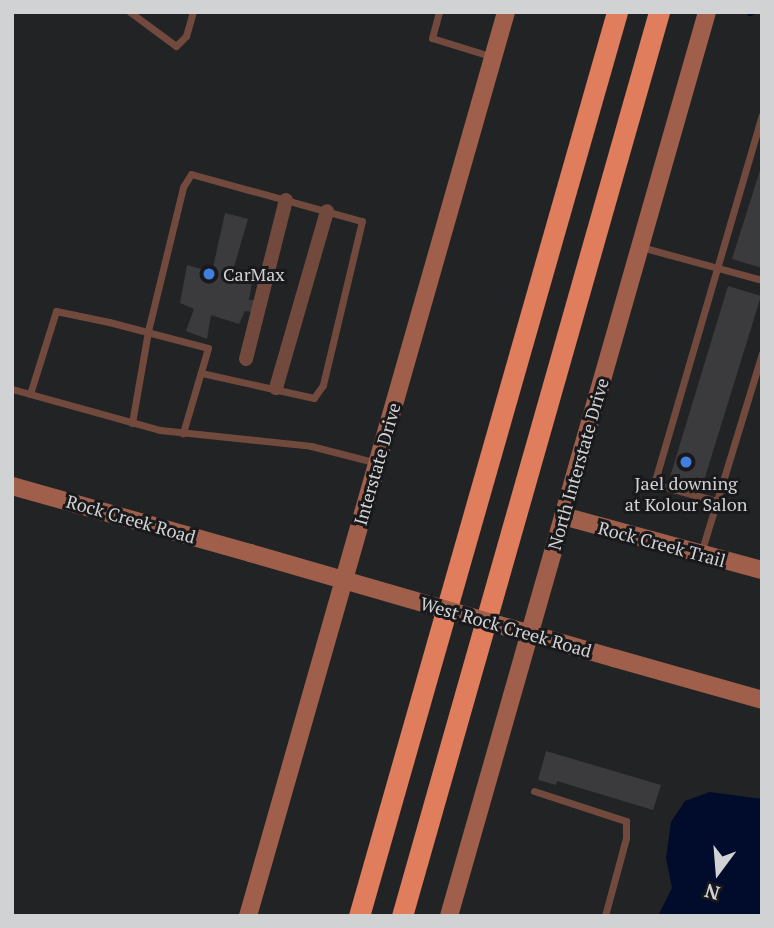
<!DOCTYPE html>
<style>
body{margin:0}
#map{position:relative;width:774px;height:928px;overflow:hidden;background:#222325;font-family:"PT Serif",serif}
div>[style]{position:absolute}
.water>*{inset:0;background:#010b2c}
.stream>*{height:5px;margin:-2.5px;padding:0 2.5px;transform-origin:2.5px;border-radius:2.5px;background:#010b2c}
.building>*{inset:0;background:#3b3a3c}
.lane>*{height:7px;margin:-3.5px;padding:0 3.5px;transform-origin:3.5px;border-radius:3.5px;background:#724a3d}
.street>*{height:14px;margin:-7px;padding:0 7px;transform-origin:7px;border-radius:7px;background:#724a3d}
.secondary>*{height:18px;margin:-9px;padding:0 9px;transform-origin:9px;border-radius:9px;background:#9f5f4b}
.highway>*{height:21px;margin:-10.5px;padding:0 10.5px;transform-origin:10.5px;border-radius:10.5px;background:#e07d5d}
.secondary-bridge>*{height:18px;margin:-9px;padding:0 9px;transform-origin:9px;border-radius:9px;background:#9f5f4b}
.dots>*{width:19px;height:19px;translate:-50% -50%;box-sizing:border-box;border:4px solid #19191b;border-radius:50%}
span{translate:-50% -50%;white-space:nowrap;text-align:center;line-height:1.15;-webkit-text-stroke:6px #19191b;paint-order:stroke}
.poi-label{font-size:18px;color:#d1d2d3}
.left{translate:0 -50%;text-align:left}
.street-label{font-size:18px;color:#d1d2d3}
.frame{position:absolute;inset:0;border:14px solid #d1d2d3;pointer-events:none}
.north{position:absolute;left:683px;top:837px;width:70px;height:70px;-webkit-text-stroke:5px #19191b;paint-order:stroke;rotate:196deg;font-size:19px;font-weight:700;line-height:28px;text-align:center;color:#d1d2d3}
.north::after{content:'';display:block;margin:auto;width:24px;height:32px;background:#d1d2d3;clip-path:polygon(50% 0,100% 100%,50% 72%,0 100%)}
</style>
<div id="map">
<div class="water">
<i style="clip-path:polygon(710px 792px,762px 799px,762px 916px,658px 916px,672px 888px,666px 858px,671px 822px,685px 801px)"></i>
</div>
<div class="stream">
<i style="left:749px;top:13px;width:3px;rotate:-18deg"></i>
</div>
<div class="building">
<i style="clip-path:polygon(761px 167px,762px 167px,762px 268px,732px 259px)"></i>
<i style="clip-path:polygon(225px 213px,248px 219px,231px 277px,252px 283px,249px 300px,255px 300px,252px 312px,245px 311px,239px 324px,211px 315px,207px 339px,186px 331px,194px 309px,180px 303px,187px 265px,212px 272px)"></i>
<i style="clip-path:polygon(728px 286px,761px 296px,702px 487px,670px 477px)"></i>
<i style="clip-path:polygon(546px 751px,661px 785px,653px 810px,557px 781px,556px 785px,538px 780px)"></i>
</div>
<div class="lane">
<i style="left:130px;top:12px;width:57px;rotate:36.5deg"></i>
<i style="left:176px;top:46px;width:14px;rotate:-45deg"></i>
<i style="left:186px;top:36px;width:25px;rotate:-74deg"></i>
<i style="left:439px;top:12px;width:27px;rotate:105deg"></i>
<i style="left:432px;top:38px;width:64px;rotate:17.3deg"></i>
<i style="left:641px;top:247px;width:125px;rotate:15.3deg"></i>
<i style="left:12px;top:389px;width:154px;rotate:15.5deg"></i>
<i style="left:160px;top:430px;width:152px;rotate:6deg"></i>
<i style="left:311px;top:446px;width:68px;rotate:14.4deg"></i>
<i style="left:30px;top:394px;width:87px;rotate:-72.6deg"></i>
<i style="left:56px;top:311px;width:54px;rotate:11.7deg"></i>
<i style="left:109px;top:322px;width:102px;rotate:14.7deg"></i>
<i style="left:208px;top:348px;width:89px;rotate:106.4deg"></i>
<i style="left:132px;top:423px;width:93px;rotate:-80.1deg"></i>
<i style="left:148px;top:331px;width:148px;rotate:-76.3deg"></i>
<i style="left:183px;top:187px;width:15px;rotate:-58deg"></i>
<i style="left:191px;top:174px;width:177px;rotate:15.4deg"></i>
<i style="left:362px;top:221px;width:169px;rotate:103.4deg"></i>
<i style="left:323px;top:385px;width:16px;rotate:125deg"></i>
<i style="left:314px;top:398px;width:116px;rotate:-167.5deg"></i>
<i style="left:717px;top:501px;width:65px;rotate:-164.9deg"></i>
<i style="left:654px;top:484px;width:384px;rotate:-73.7deg"></i>
<i style="left:701px;top:553px;width:209px;rotate:-73deg"></i>
<i style="left:534px;top:791px;width:97px;rotate:18.1deg"></i>
<i style="left:626px;top:821px;width:17px;rotate:90deg"></i>
<i style="left:626px;top:838px;width:81px;rotate:105.1deg"></i>
</div>
<div class="street">
<i style="left:246px;top:359px;width:164px;rotate:-75.9deg"></i>
<i style="left:276px;top:388px;width:184px;rotate:-73.9deg"></i>
</div>
<div class="secondary">
<i style="left:12px;top:486px;width:247px;rotate:15.7deg"></i>
<i style="left:563px;top:516px;width:206px;rotate:15.2deg"></i>
<i style="left:614px;top:658px;width:154px;rotate:15.8deg"></i>
<i style="left:248px;top:916px;width:940px;rotate:-74.07deg"></i>
<i style="left:449px;top:916px;width:940px;rotate:-74.07deg"></i>
</div>
<div class="highway">
<i style="left:359px;top:916px;width:940px;rotate:-74.07deg"></i>
<i style="left:402px;top:916px;width:940px;rotate:-74.13deg"></i>
</div>
<div class="secondary-bridge">
<i style="left:250px;top:553px;width:379px;rotate:16.1deg"></i>
</div>
<div class="dots">
<i style="left:209px;top:274px;background:#3f7fe0"></i>
<i style="left:686px;top:462px;background:#3f7fe0"></i>
</div>
<div class="poi-label">
<span class="left" style="left:223px;top:274px">CarMax</span>
<span style="left:686px;top:494px">Jael downing<br>at Kolour Salon</span>
</div>
<div class="street-label">
<span style="left:377px;top:464px;rotate:-74deg">Interstate Drive</span>
<span style="left:578px;top:464px;rotate:-74deg">North Interstate Drive</span>
<span style="left:131px;top:519px;rotate:16deg">Rock Creek Road</span>
<span style="left:662px;top:544px;rotate:15deg">Rock Creek Trail</span>
<span style="left:506px;top:627px;rotate:16deg">West Rock Creek Road</span>
</div>
<div class="frame"></div>
<div class="north">N</div>
</div>
